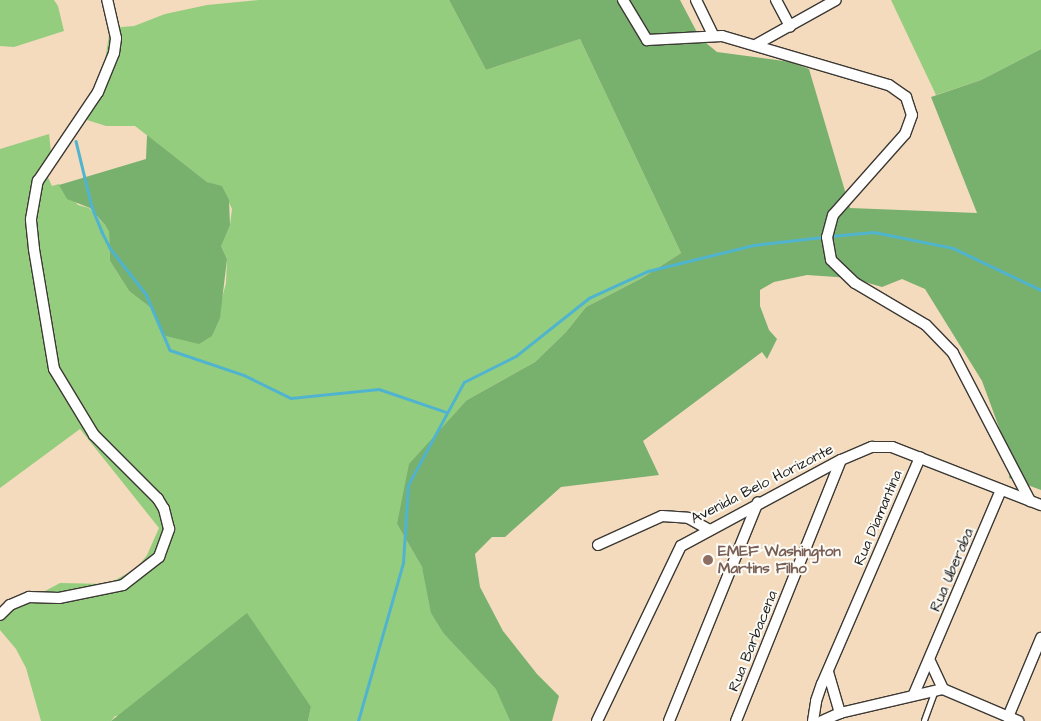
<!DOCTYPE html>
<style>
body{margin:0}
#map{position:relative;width:1041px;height:721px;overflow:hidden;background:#f4dbbe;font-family:"Architects Daughter",sans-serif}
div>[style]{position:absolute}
.green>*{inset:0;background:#95cd7f}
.forest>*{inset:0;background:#78b06e}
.stream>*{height:2.5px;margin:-1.25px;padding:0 1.25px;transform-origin:1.25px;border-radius:1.25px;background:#50b4ce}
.roads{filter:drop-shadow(1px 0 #3c3934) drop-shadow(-1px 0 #3c3934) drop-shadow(0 1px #3c3934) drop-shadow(0 -1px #3c3934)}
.service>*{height:5px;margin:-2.5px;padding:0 2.5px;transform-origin:2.5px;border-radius:2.5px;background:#fff}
.minor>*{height:10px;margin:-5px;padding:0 5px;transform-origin:5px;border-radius:5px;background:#fff}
.dots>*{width:14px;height:14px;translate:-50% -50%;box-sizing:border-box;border:2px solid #fdfcf7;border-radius:50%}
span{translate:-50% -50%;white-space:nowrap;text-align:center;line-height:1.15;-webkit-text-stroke:4px #fdfcf7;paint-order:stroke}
.street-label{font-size:15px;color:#1c1c1c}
.education-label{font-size:15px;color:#785e54;font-weight:700}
.left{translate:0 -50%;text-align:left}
</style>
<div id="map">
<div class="green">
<i style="clip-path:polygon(0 0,54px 0,58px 6px,64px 31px,14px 47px,0 46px)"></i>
<i style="clip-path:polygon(259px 0,449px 0,486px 70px,580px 39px,681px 253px,642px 278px,586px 307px,566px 332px,535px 362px,467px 400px,397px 524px,422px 567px,444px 634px,497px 689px,510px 721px,308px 721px,311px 707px,115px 716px,111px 721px,41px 721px,26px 668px,16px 649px,0 630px,0 621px,6px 612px,60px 583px,108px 584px,137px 568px,147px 555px,159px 528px,80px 429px,0 488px,0 149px,49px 134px,51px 152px,45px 171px,52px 186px,59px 184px,78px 205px,89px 208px,105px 225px,109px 232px,110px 261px,129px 291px,151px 308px,162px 335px,212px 336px,226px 283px,227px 259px,221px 246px,221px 239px,230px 225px,232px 209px,222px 187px,207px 182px,135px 126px,106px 126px,87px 120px,103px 74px,110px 28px,134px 26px,165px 14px,207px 5px)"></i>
<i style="clip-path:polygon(891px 0,1041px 0,1041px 49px,981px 80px,936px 95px)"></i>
</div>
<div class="forest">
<i style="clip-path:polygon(449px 0,680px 0,700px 38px,717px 52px,791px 62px,809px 69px,850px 208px,977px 213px,931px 97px,981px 80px,1041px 49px,1041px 490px,1009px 478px,1011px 460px,982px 381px,925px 289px,902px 279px,882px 287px,851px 278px,807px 275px,774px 282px,760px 290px,760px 306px,769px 330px,777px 339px,767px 359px,762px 352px,643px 441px,659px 475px,561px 487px,505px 537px,492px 537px,475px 554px,480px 587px,503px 631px,537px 674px,559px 696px,552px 721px,510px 721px,496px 689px,444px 634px,431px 613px,422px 567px,397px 524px,409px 464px,467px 400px,535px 362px,566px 332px,586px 307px,642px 278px,681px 253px,580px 39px,486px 70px)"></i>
<i style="clip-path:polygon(147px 135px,207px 182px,222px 186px,229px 200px,230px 225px,221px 246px,227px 259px,220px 318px,212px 336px,199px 344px,162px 335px,151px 308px,129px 291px,110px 261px,109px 232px,105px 225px,90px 208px,67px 199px,59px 185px,146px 159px)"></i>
<i style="clip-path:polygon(247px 613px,311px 707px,308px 721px,111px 721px)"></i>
</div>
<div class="stream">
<i style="left:76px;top:141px;width:68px;rotate:76.4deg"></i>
<i style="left:92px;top:207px;width:27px;rotate:68deg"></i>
<i style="left:102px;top:232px;width:18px;rotate:63deg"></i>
<i style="left:110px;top:248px;width:58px;rotate:52deg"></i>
<i style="left:146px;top:294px;width:61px;rotate:66.8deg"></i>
<i style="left:170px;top:350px;width:78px;rotate:18.7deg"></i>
<i style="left:244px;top:375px;width:52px;rotate:26.1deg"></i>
<i style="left:291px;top:398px;width:88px;rotate:-5.8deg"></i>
<i style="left:379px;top:389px;width:71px;rotate:18.9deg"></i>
<i style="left:831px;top:236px;width:43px;rotate:-5.3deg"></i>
<i style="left:874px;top:232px;width:81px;rotate:11.4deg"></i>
<i style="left:953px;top:248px;width:98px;rotate:25.5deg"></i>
<i style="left:358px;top:721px;width:164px;rotate:-74.1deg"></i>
<i style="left:403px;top:563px;width:78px;rotate:-86.3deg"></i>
<i style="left:408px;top:485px;width:117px;rotate:-61.5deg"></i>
<i style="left:464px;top:382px;width:58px;rotate:-26.6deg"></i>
<i style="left:516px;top:356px;width:93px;rotate:-38.5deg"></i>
<i style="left:589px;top:298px;width:65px;rotate:-24.6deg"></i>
<i style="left:648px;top:271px;width:109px;rotate:-13.8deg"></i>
<i style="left:754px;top:245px;width:69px;rotate:-6.6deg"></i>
</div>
<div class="roads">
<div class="service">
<i style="left:924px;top:720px;width:30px;rotate:-70deg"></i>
</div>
<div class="minor">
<i style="left:623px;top:0;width:47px;rotate:59deg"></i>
<i style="left:647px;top:40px;width:75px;rotate:-3.1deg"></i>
<i style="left:722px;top:36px;width:174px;rotate:16.4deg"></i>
<i style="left:889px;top:85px;width:21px;rotate:35deg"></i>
<i style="left:906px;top:97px;width:19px;rotate:72deg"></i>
<i style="left:912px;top:115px;width:20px;rotate:110deg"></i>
<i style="left:905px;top:134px;width:108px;rotate:131.6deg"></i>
<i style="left:833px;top:215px;width:23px;rotate:105deg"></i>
<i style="left:827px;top:237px;width:23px;rotate:80deg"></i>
<i style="left:831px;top:260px;width:33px;rotate:44deg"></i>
<i style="left:855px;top:283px;width:82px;rotate:30.6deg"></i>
<i style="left:926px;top:325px;width:39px;rotate:46deg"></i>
<i style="left:953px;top:353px;width:167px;rotate:62.5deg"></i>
<i style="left:696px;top:0;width:39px;rotate:64deg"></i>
<i style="left:776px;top:0;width:30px;rotate:62deg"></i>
<i style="left:757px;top:44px;width:90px;rotate:-29.1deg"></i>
<i style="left:598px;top:545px;width:70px;rotate:-24.4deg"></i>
<i style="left:662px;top:516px;width:26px;rotate:4deg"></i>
<i style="left:688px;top:518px;width:23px;rotate:29deg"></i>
<i style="left:0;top:615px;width:14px;rotate:-45deg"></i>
<i style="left:10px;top:605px;width:21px;rotate:-23deg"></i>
<i style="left:29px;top:597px;width:30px;rotate:2deg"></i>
<i style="left:59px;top:598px;width:65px;rotate:-11.5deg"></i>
<i style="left:123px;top:585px;width:46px;rotate:-37.9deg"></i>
<i style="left:159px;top:557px;width:30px;rotate:-70deg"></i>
<i style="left:169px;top:529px;width:21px;rotate:-104deg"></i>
<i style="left:164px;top:509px;width:12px;rotate:-121deg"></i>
<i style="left:158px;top:499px;width:91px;rotate:-135deg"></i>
<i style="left:94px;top:435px;width:77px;rotate:-121.2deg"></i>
<i style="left:54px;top:369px;width:122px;rotate:-99.5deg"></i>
<i style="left:34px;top:249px;width:30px;rotate:-96deg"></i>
<i style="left:31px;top:219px;width:39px;rotate:-80deg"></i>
<i style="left:38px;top:181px;width:107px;rotate:-56deg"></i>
<i style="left:98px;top:92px;width:42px;rotate:-67.7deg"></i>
<i style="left:114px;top:53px;width:15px;rotate:-82deg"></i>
<i style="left:116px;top:38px;width:39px;rotate:-103deg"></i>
<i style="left:930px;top:661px;width:31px;rotate:65deg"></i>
<i style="left:828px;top:672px;width:43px;rotate:73.7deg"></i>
<i style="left:914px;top:694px;width:222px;rotate:-66.9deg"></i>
<i style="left:1008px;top:717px;width:86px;rotate:-67.3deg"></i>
<i style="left:597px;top:721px;width:194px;rotate:-64.4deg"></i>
<i style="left:681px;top:546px;width:182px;rotate:-28.3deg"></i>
<i style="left:841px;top:460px;width:34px;rotate:-23deg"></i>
<i style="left:872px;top:447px;width:20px"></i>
<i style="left:892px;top:447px;width:160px;rotate:21.3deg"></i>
<i style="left:669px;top:721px;width:236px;rotate:-67.9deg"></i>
<i style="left:736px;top:721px;width:281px;rotate:-68.1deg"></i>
<i style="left:813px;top:721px;width:20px;rotate:-81deg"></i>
<i style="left:816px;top:701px;width:18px;rotate:-71deg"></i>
<i style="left:822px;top:684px;width:247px;rotate:-66.6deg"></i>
<i style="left:822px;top:721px;width:20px;rotate:-24deg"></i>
<i style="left:840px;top:713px;width:106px;rotate:-13.1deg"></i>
<i style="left:943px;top:689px;width:82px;rotate:23.1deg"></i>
</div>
</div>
<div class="dots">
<i style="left:708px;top:560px;background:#8d6e63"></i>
</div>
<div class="street-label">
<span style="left:762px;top:484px;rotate:-27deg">Avenida Belo Horizonte</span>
<span style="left:878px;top:518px;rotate:-67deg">Rua Diamantina</span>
<span style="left:952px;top:570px;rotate:-67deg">Rua Uberaba</span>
<span style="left:753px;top:641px;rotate:-68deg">Rua Barbacena</span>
</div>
<div class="education-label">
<span class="left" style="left:718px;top:560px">EMEF Washington<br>Martins Filho</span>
</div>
</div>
